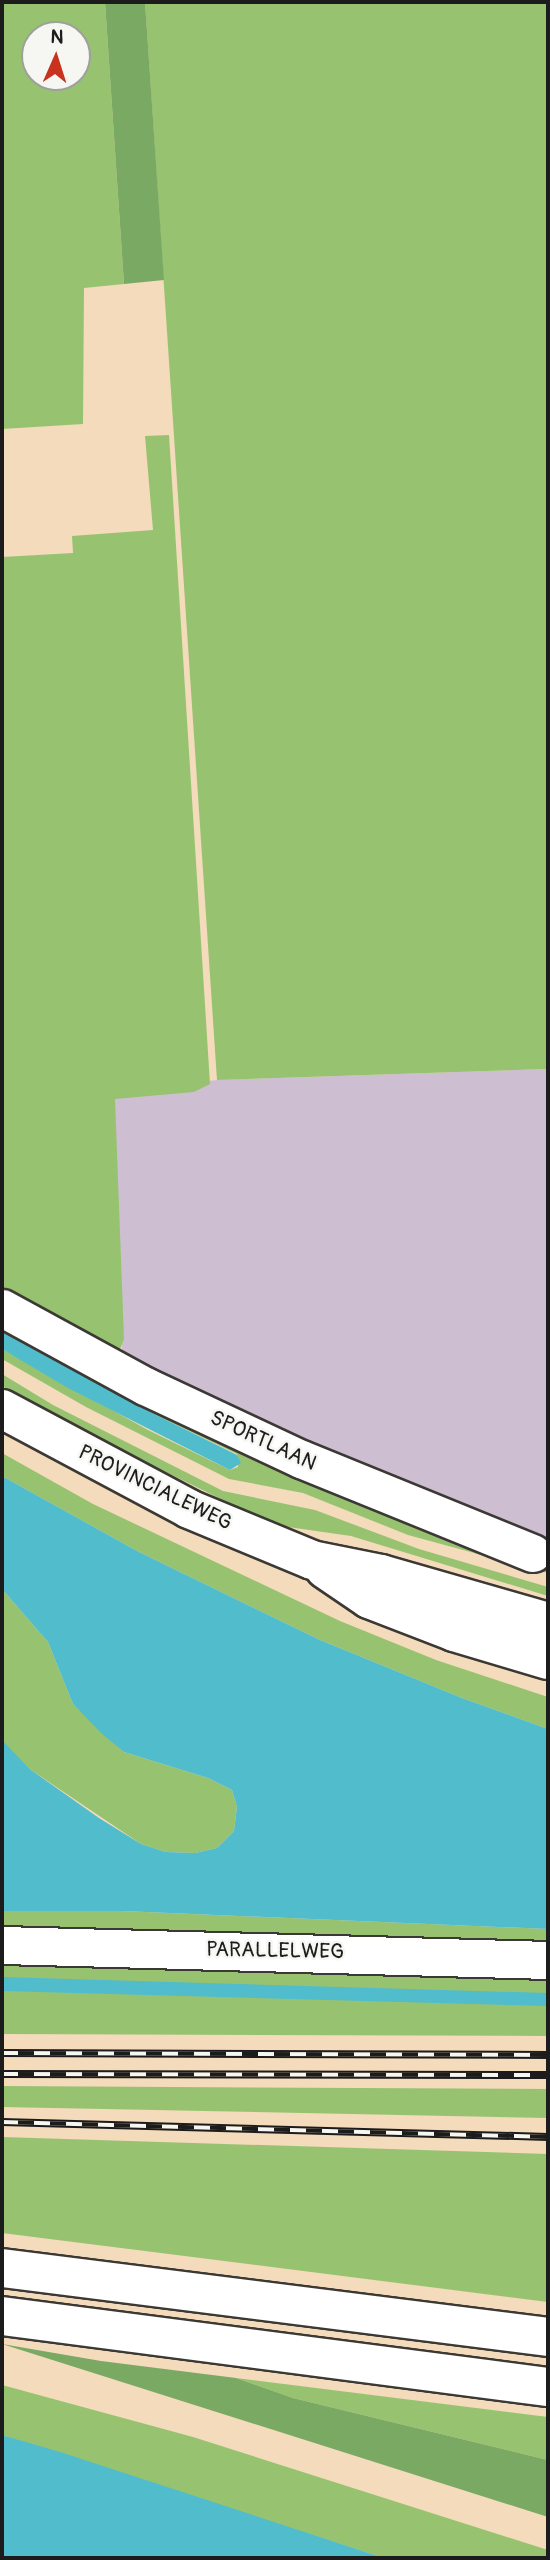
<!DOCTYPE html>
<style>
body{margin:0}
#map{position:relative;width:550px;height:2560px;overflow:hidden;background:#f3dbbc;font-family:Pangolin,sans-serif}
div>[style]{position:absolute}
.industrial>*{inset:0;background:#cebed2}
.green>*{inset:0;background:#97c371}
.forest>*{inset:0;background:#79a963}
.water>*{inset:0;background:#50bccc}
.roads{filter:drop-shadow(2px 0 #3c3934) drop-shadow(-2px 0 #3c3934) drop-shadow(0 2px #3c3934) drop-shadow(0 -2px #3c3934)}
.minor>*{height:37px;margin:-18.5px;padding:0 18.5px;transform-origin:18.5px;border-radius:18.5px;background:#fff}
.primary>*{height:38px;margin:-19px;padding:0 19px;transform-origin:19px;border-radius:19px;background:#fff}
.motorway>*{height:38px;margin:-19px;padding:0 19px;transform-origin:19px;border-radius:19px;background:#fff}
.rail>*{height:8px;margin-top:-4px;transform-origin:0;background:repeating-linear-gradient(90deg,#f6f6f2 0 16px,#1c1c1c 0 32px);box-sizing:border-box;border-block:2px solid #1c1c1c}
span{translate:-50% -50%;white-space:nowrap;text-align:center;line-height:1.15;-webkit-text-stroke:5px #f6f6f2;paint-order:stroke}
.street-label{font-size:21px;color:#1c1c1c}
.frame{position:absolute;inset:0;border:4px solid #1c1c1c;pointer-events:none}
.north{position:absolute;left:21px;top:21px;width:70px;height:70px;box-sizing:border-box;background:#f6f6f2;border:2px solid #9f9f9c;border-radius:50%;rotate:3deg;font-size:19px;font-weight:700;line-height:28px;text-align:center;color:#1c1c1c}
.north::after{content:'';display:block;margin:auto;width:24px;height:32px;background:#c8321e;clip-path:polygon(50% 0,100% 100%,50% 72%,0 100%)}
</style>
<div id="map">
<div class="industrial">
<i style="clip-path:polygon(548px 1069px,548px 1544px,276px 1429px,185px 1388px,122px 1352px,106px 1094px,217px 1080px)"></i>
</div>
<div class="green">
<i style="clip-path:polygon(evenodd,2px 2px,105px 2px,124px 284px,84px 288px,83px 424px,2px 429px,2px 2px,35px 35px,77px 35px,77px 77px,35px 77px,35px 35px)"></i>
<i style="clip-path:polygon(145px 2px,548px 2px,548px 1069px,217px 1080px)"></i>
<i style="clip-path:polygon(169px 435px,210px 1084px,194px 1092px,115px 1099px,124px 1339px,117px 1357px,2px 1290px,2px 557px,73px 553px,72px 536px,153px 530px,145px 436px)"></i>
<i style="clip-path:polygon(2px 1315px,530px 1560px,548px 1569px,548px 1573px,408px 1535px,303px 1493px,229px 1479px,86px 1407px,2px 1359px,2px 1349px,148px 1430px,230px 1470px,238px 1467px,237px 1454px,156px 1415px,2px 1329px)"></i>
<i style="clip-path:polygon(2px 1374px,53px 1405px,223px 1491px,315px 1510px,419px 1549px,548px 1587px,548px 1596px,351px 1536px,274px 1525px,50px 1415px,2px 1386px)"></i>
<i style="clip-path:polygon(2px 1453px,93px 1504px,340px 1621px,436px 1660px,548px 1697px,548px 1729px,462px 1698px,320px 1640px,139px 1552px,2px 1476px)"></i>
<i style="clip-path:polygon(2px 1589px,48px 1642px,73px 1704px,124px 1752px,208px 1778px,232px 1790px,237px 1807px,234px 1831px,217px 1848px,195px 1853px,166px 1852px,141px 1844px,31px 1770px,7px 1746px,2px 1740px)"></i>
<i style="clip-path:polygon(2px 1911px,123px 1911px,548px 1929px,548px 1948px,2px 1935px)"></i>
<i style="clip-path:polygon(2px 1960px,548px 1972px,548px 2036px,2px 2034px)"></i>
<i style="clip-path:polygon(2px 2086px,548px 2089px,548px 2118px,2px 2107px)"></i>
<i style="clip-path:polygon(2px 2137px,548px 2154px,548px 2302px,2px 2233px)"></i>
<i style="clip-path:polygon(236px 2378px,548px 2417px,548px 2460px,293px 2398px)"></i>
<i style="clip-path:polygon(2px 2385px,193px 2437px,548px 2550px,548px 2558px,384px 2558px,2px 2435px)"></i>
</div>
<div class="forest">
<i style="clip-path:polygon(105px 2px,145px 2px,164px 280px,124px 284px)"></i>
<i style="clip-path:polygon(2px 2344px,101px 2361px,236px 2378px,293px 2398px,548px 2460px,548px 2517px)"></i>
</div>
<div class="water">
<i style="clip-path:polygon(2px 1329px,156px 1415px,237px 1455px,241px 1463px,230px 1470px,68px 1388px,2px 1349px)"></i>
<i style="clip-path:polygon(2px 1476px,139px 1552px,320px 1640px,462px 1698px,548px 1729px,548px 1929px,123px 1911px,2px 1911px,2px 1740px,31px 1770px,99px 1818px,141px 1844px,166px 1852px,195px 1853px,217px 1848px,234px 1831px,237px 1807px,232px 1790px,208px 1778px,124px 1752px,101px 1733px,73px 1704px,48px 1642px,2px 1589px)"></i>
<i style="clip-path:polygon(2px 1977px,548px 1993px,548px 2006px,2px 1991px)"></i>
<i style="clip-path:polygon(2px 2435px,60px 2452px,384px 2558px,2px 2558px)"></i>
</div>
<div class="roads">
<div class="minor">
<i style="left:2px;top:1308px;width:163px;rotate:28.6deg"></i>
<i style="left:145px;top:1386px;width:172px;rotate:25.1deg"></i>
<i style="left:301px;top:1459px;width:250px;rotate:22.1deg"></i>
<i style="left:2px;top:1945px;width:546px;rotate:1.57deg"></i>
</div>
<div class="primary">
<i style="left:2px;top:1409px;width:212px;rotate:28.1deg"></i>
<i style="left:189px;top:1509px;width:133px;rotate:22.5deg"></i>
<i style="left:312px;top:1560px;width:70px;rotate:11.5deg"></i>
<i style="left:381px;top:1574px;width:174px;rotate:16deg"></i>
<i style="left:325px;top:1569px;width:53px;rotate:34.3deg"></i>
<i style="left:369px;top:1599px;width:91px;rotate:21.2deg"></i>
<i style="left:454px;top:1632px;width:98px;rotate:16.6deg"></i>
</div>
<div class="motorway">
<i style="left:2px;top:2268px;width:550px;rotate:7.2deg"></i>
<i style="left:2px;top:2316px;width:551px;rotate:7.41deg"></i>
</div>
</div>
<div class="rail">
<i style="left:2px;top:2053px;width:546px;rotate:0.21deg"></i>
<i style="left:2px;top:2074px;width:546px;rotate:0.1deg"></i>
<i style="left:2px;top:2122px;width:546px;rotate:1.57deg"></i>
</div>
<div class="street-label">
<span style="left:263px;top:1441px;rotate:25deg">SPORTLAAN</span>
<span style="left:155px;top:1488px;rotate:26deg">PROVINCIALEWEG</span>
<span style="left:275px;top:1951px;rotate:1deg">PARALLELWEG</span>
</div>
<div class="frame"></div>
<div class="north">N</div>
</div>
